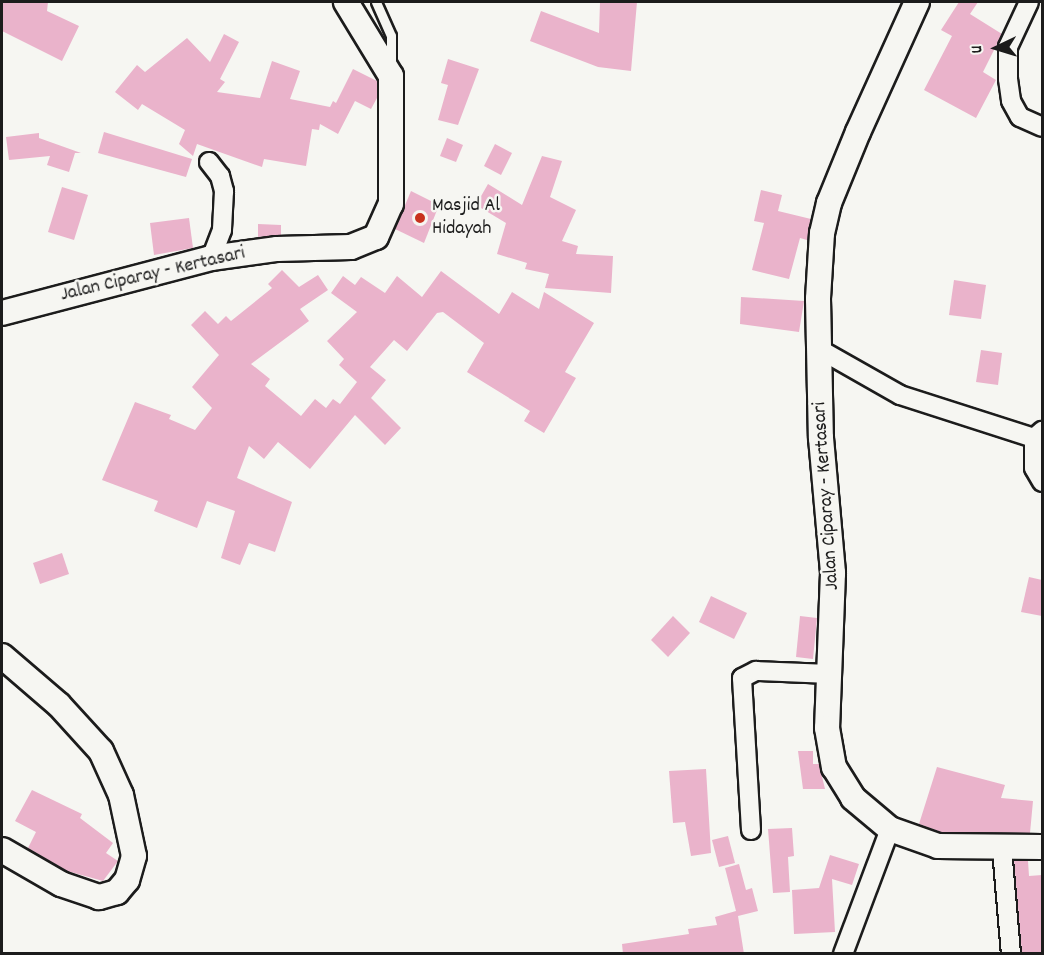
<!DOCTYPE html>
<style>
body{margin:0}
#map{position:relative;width:1044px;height:955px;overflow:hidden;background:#f6f6f2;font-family:Dekko,sans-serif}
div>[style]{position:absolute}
.building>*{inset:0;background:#eab3cb}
.roads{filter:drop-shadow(2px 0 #1c1c1c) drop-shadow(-2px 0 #1c1c1c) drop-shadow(0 2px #1c1c1c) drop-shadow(0 -2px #1c1c1c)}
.lane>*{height:9px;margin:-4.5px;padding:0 4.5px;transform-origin:4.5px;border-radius:4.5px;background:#f6f6f2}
.street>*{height:18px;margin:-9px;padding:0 9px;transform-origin:9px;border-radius:9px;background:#f6f6f2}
.secondary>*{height:24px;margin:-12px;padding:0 12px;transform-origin:12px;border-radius:12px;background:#f6f6f2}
.dots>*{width:16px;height:16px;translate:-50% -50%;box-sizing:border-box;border:3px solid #f6f6f2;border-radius:50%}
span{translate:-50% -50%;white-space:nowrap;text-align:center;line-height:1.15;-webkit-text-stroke:5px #f6f6f2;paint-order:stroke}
.poi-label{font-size:20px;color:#1c1c1c}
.left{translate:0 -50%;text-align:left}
.street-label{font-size:20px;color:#1c1c1c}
.frame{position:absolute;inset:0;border:3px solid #1c1c1c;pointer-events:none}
.north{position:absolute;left:966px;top:18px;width:60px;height:60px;-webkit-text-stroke:4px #f6f6f2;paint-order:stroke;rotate:266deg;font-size:16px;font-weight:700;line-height:24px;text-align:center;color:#1c1c1c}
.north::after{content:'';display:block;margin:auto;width:21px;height:27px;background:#1c1c1c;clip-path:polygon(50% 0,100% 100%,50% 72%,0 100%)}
</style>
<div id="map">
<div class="building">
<i style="clip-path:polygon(2px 2px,48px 2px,47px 11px,79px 26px,62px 61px,2px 31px)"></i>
<i style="clip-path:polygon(600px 2px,637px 2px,631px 71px,598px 67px,530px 41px,541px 11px,599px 33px)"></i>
<i style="clip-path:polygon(959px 2px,978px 2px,970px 14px,1002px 34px,983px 72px,996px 80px,976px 118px,924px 90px,952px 36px,941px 30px)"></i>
<i style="clip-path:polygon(224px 34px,239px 42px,220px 79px,225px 82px,217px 92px,260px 98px,272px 61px,300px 71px,290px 99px,330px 107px,333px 101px,336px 103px,353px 69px,377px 81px,377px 98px,371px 109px,355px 101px,338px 134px,320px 124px,319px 130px,312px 129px,306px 166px,264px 159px,262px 167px,197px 144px,193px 156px,179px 144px,185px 130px,142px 104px,138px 110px,115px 92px,137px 65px,145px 72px,187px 38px,210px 62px)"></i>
<i style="clip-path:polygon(448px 59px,479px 69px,458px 125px,438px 120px,448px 85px,441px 83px)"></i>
<i style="clip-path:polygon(104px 132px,192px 159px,186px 177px,98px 153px)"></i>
<i style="clip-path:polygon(39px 133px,39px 138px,81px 153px,75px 153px,69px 172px,47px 165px,50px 156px,9px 160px,6px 137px)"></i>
<i style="clip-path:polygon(447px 138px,463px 145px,456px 162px,440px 156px)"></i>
<i style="clip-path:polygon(495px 144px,512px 153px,501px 175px,484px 166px)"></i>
<i style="clip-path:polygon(542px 156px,562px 161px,550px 197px,576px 210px,562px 241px,578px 246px,576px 254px,613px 256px,611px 293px,545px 288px,549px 274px,525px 269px,527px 263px,497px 254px,506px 223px,476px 205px,488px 184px,522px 205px)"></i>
<i style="clip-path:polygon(62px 187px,88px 195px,74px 240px,48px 232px)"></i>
<i style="clip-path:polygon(761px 190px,782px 195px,778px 211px,811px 219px,807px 240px,800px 238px,789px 279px,752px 270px,764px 223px,754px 221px)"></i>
<i style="clip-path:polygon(411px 191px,439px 205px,424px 243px,395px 229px)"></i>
<i style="clip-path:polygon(189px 218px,193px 248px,154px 255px,150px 223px)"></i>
<i style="clip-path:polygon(258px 224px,281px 225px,281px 235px,258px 237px)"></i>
<i style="clip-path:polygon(282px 270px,299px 287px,318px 275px,328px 290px,300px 309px,309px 321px,251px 364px,270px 379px,265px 386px,301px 416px,315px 399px,326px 408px,333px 399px,340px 404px,357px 382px,339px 365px,344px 359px,327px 341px,357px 312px,331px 293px,343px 276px,355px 285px,361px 277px,385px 293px,397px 276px,422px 297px,441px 271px,499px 314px,512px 292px,539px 309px,544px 292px,594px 323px,565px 372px,576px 378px,544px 433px,524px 421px,530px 411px,467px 372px,484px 343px,443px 312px,437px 313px,407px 351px,394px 340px,370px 367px,386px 380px,371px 398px,401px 428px,385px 445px,355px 415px,310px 469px,278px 442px,264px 459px,249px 446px,237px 478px,292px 502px,275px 552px,249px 543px,240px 565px,221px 558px,235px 511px,207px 501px,197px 528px,154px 511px,158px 501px,102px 480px,135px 402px,171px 415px,169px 419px,195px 430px,212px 408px,192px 387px,219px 355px,191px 325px,205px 311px,218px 324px,226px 316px,231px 321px,272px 288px,268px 284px)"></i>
<i style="clip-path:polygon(954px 280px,986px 285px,981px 319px,949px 315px)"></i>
<i style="clip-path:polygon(741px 297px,804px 301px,799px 332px,740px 324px)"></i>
<i style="clip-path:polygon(981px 350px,1002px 353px,998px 385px,976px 382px)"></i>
<i style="clip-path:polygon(62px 553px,69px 574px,40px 584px,33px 563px)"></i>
<i style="clip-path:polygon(1029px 577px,1042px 580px,1042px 616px,1021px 612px)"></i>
<i style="clip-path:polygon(711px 596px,747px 613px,734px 639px,699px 622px)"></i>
<i style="clip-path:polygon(673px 616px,690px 633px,668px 657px,651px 640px)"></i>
<i style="clip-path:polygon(800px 616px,817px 618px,813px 659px,796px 657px)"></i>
<i style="clip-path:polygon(798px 751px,813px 751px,813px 764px,819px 764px,825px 789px,803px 789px)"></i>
<i style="clip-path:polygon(937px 767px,1005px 785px,1001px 798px,1033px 801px,1030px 833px,941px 832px,919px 824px)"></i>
<i style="clip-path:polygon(706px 769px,711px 853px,691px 856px,685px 822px,673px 823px,669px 771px)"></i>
<i style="clip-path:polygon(32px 790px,82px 814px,80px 818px,113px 843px,106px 853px,118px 861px,103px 881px,67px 871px,28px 848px,36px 832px,15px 821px)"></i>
<i style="clip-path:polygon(792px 828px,794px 856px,788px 857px,790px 892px,773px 893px,768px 829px)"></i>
<i style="clip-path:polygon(728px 836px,735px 863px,719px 867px,712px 840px)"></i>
<i style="clip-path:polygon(830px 855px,859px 864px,852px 885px,832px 879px,835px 932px,794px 934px,792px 890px,819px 888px)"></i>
<i style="clip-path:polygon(1014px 861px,1028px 861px,1029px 876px,1042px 875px,1042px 954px,1022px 954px)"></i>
<i style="clip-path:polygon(739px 864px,746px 890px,752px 888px,758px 911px,738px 916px,744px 954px,623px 954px,622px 944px,689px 934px,688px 929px,717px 925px,715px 917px,736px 911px,725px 868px)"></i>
</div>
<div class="roads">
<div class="lane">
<i style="left:376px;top:2px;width:37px;rotate:66deg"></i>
<i style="left:391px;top:36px;width:28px;rotate:90deg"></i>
</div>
<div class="street">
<i style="left:1029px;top:2px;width:50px;rotate:115deg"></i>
<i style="left:1008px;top:47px;width:32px;rotate:90deg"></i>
<i style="left:1008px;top:79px;width:22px;rotate:82deg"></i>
<i style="left:1011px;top:101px;width:18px;rotate:61deg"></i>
<i style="left:1020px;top:117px;width:24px;rotate:24deg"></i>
<i style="left:209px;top:162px;width:18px;rotate:52deg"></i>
<i style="left:220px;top:176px;width:16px;rotate:75deg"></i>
<i style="left:224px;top:191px;width:39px;rotate:93deg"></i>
<i style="left:222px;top:230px;width:30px;rotate:111deg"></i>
<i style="left:819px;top:349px;width:93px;rotate:29.6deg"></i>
<i style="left:900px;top:395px;width:141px;rotate:17.8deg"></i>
<i style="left:1034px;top:438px;width:11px;rotate:-41deg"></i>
<i style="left:1034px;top:438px;width:30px;rotate:90deg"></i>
<i style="left:1034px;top:468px;width:16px;rotate:60deg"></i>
<i style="left:751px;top:830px;width:152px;rotate:-93.4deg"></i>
<i style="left:742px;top:678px;width:16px;rotate:-27deg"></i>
<i style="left:756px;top:671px;width:71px;rotate:2.4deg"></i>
<i style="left:1002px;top:849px;width:105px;rotate:85.1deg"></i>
<i style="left:843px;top:954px;width:134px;rotate:-69.4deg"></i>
</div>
<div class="secondary">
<i style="left:917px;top:2px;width:143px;rotate:114.4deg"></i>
<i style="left:858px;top:132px;width:77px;rotate:112.2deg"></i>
<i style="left:829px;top:203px;width:31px;rotate:103deg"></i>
<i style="left:822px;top:233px;width:66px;rotate:93.5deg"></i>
<i style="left:818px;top:299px;width:139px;rotate:88.8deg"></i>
<i style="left:821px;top:438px;width:136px;rotate:84.9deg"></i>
<i style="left:833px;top:573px;width:155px;rotate:92.2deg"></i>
<i style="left:827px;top:728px;width:40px;rotate:80deg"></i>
<i style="left:834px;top:767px;width:36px;rotate:58deg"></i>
<i style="left:853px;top:798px;width:48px;rotate:40deg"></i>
<i style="left:890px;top:829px;width:51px;rotate:19.5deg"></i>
<i style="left:938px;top:846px;width:104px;rotate:0.6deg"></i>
<i style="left:2px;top:313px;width:216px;rotate:-14.7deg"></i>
<i style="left:211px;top:258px;width:67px;rotate:-7.8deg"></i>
<i style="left:277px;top:249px;width:74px;rotate:-1.5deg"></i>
<i style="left:351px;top:247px;width:27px;rotate:-22deg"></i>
<i style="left:376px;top:237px;width:36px;rotate:-66deg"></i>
<i style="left:391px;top:204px;width:128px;rotate:-90deg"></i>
<i style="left:391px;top:76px;width:87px;rotate:-121.3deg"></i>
<i style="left:2px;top:656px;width:75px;rotate:40.7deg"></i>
<i style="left:59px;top:705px;width:62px;rotate:47.6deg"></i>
<i style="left:101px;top:751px;width:48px;rotate:65.6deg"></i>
<i style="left:121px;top:795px;width:62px;rotate:78deg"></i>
<i style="left:134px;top:856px;width:25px;rotate:106deg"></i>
<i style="left:127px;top:880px;width:16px;rotate:130deg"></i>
<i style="left:117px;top:892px;width:19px;rotate:164deg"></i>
<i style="left:99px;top:897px;width:40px;rotate:-161.1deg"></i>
<i style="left:61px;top:884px;width:68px;rotate:-150deg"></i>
</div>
</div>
<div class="dots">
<i style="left:420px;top:218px;background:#c8321e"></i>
</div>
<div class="poi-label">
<span class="left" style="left:432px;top:218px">Masjid Al<br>Hidayah</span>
</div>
<div class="street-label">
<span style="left:153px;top:275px;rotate:-13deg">Jalan Ciparay - Kertasari</span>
<span style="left:827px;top:496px;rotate:-94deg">Jalan Ciparay - Kertasari</span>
</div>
<div class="frame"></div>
<div class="north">U</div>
</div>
